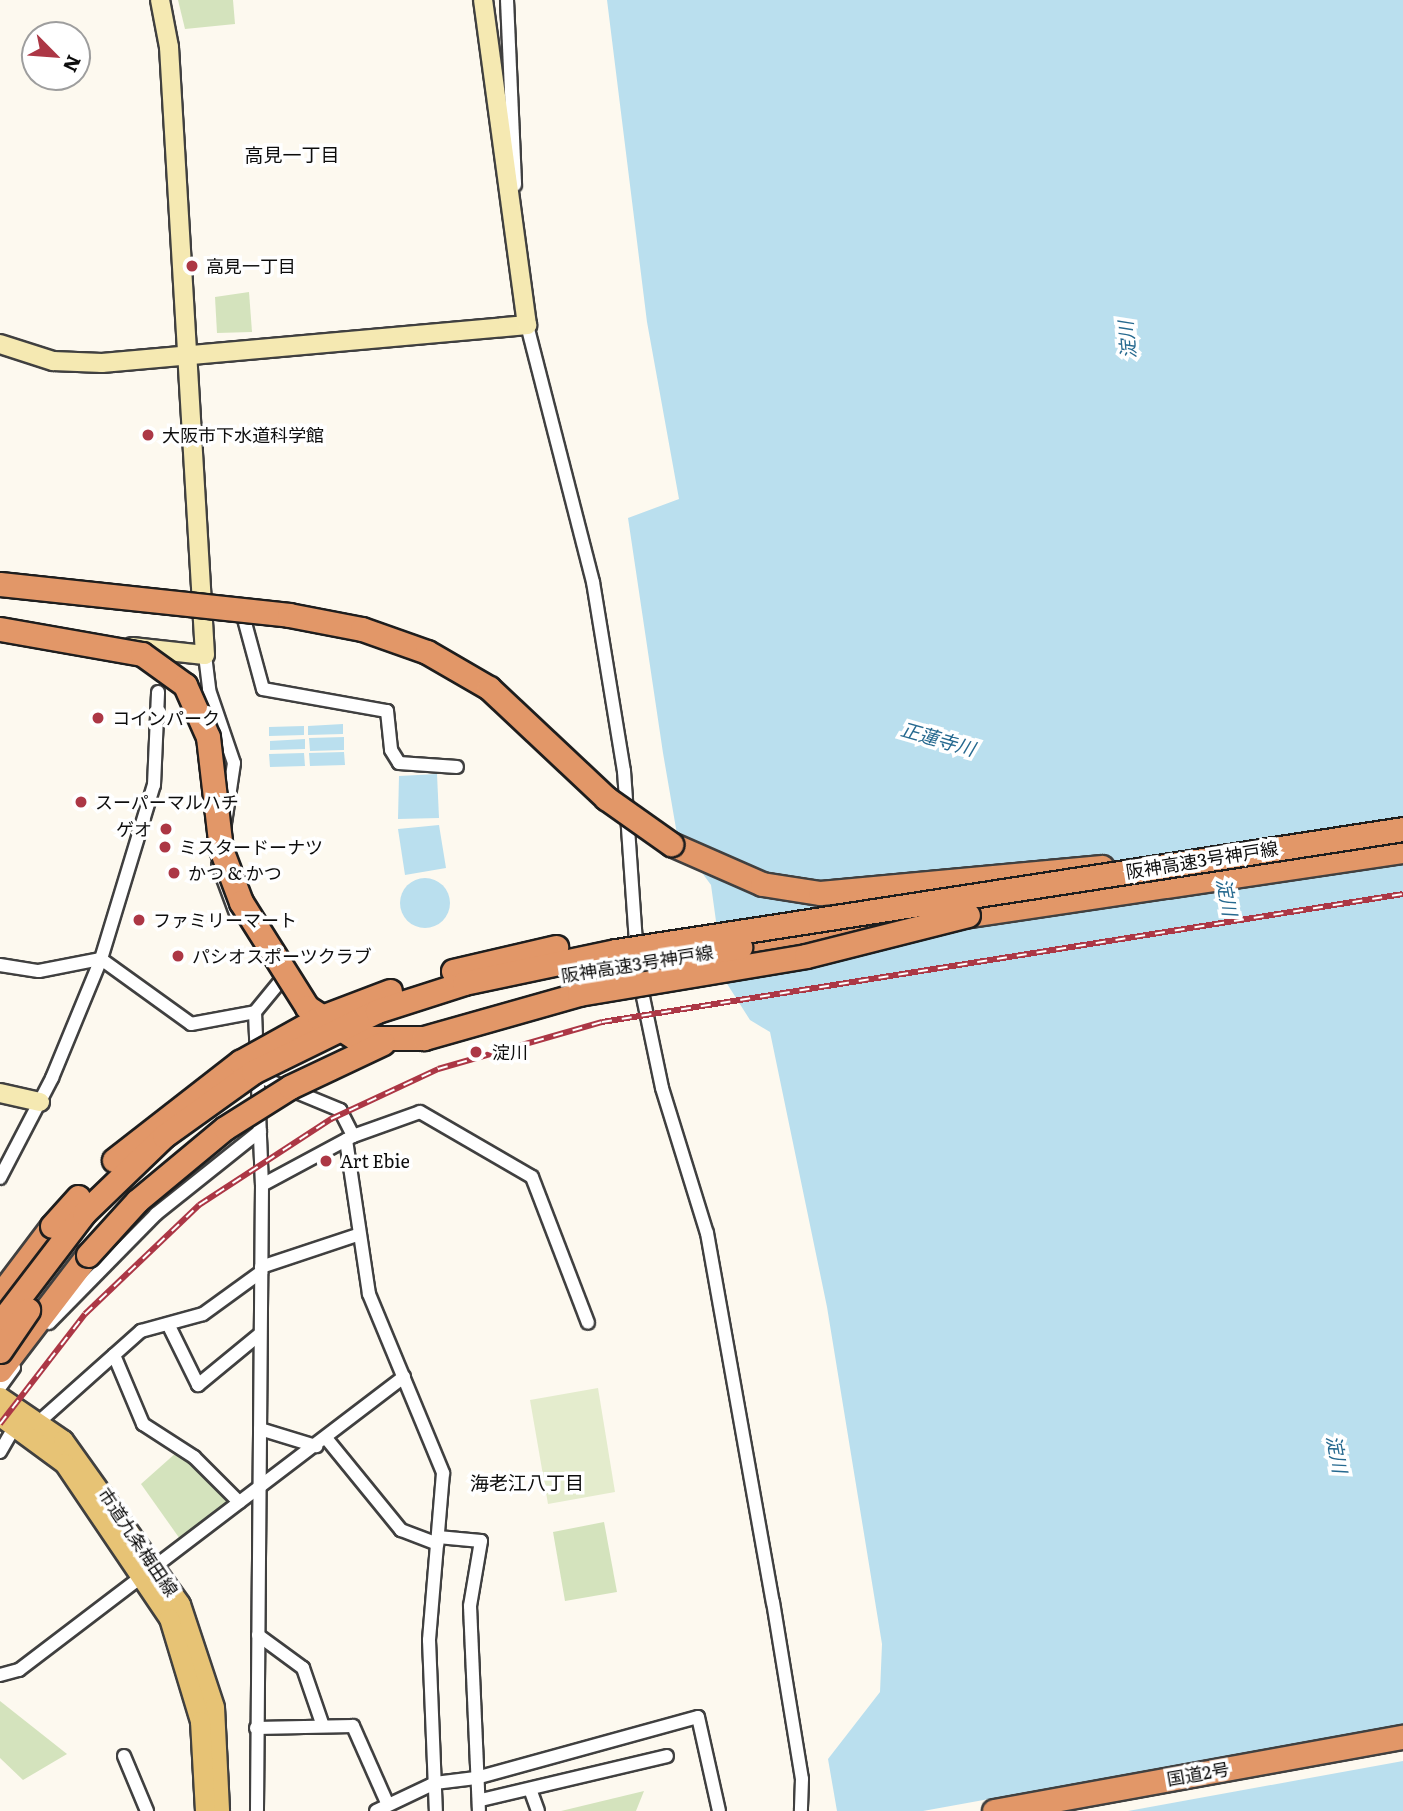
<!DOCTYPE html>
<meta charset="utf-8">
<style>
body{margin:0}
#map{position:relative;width:1403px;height:1811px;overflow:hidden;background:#fdf9ef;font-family:Literata,"Noto Sans JP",serif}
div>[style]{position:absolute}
.green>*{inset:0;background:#d4e3bd}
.pitch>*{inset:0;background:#e4eccd}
.water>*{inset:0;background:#badfee}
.round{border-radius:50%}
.pier>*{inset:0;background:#fdf9ef}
.roads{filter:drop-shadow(2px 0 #404040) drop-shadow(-2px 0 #404040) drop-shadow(0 2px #404040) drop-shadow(0 -2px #404040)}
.street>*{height:12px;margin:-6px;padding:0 6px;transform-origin:6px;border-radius:6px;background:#fff}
.secondary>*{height:18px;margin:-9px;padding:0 9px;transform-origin:9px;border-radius:9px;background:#f5e9b2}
.primary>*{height:19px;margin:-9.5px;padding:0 9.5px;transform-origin:9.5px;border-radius:9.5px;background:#e7c375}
.highway>*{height:23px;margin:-11.5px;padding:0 11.5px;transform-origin:11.5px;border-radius:11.5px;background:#e29768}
.rail>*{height:6px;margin-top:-3px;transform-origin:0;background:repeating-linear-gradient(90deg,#fff 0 10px,#ac3745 0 20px);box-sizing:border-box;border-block:2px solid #ac3745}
.bridges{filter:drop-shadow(2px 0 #1e1e1e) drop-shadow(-2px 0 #1e1e1e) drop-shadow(0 2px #1e1e1e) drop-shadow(0 -2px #1e1e1e)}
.highway-bridge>*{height:23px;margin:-11.5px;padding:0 11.5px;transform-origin:11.5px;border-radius:11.5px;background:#e29768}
.dots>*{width:19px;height:19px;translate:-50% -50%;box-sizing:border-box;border:4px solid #fff;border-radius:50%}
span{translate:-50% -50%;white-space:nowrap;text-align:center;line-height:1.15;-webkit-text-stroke:7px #fff;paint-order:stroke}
.poi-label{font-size:18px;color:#0d0d0d}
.left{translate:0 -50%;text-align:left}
.right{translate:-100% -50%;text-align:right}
.street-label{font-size:18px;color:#0d0d0d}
.neighbourhood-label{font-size:19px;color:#0d0d0d}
.water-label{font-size:19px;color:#26698f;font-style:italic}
.north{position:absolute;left:21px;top:21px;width:70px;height:70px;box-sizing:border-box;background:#fff;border:2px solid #9e9e9e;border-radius:50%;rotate:115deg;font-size:19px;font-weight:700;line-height:28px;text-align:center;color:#0d0d0d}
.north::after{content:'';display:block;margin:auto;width:24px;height:32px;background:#ac3745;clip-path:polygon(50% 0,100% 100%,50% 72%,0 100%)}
</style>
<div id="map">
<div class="green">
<i style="clip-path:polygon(178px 0,233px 0,235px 24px,185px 29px)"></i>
<i style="clip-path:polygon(249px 292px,252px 332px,217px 333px,215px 297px)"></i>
<i style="clip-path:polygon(177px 1452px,231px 1500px,180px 1539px,141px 1484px)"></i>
<i style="clip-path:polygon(604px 1522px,617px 1592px,565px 1601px,553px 1532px)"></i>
<i style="clip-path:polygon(0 1701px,67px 1754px,23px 1780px,0 1758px)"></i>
<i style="clip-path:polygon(644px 1791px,636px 1811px,561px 1811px)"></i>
</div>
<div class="pitch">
<i style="clip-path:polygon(598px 1388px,615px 1492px,548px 1504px,530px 1400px)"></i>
</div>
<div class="water">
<i style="clip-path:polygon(607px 0,1403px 0,1403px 1811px,837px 1811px,828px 1759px,880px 1692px,882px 1644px,827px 1307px,770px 1032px,750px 1020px,724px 979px,711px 885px,678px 840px,663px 753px,628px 518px,679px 499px,647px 322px)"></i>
<i style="clip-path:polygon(343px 724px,343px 734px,308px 735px,308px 726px)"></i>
<i style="clip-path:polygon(304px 726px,304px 735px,269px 736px,269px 727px)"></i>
<i style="clip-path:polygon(344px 737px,344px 750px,310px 751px,309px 738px)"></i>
<i style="clip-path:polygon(305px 739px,305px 749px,270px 750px,270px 741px)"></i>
<i style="clip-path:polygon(344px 752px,345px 765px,310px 766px,309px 753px)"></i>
<i style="clip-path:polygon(304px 753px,305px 766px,270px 767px,269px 754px)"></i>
<i style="clip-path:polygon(437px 774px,439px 818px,398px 819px,399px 776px)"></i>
<i style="clip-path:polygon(439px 825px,446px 868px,405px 875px,398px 829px)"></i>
<i class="round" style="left:400px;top:878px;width:50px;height:50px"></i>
</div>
<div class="pier">
<i style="clip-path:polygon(1403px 1724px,1403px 1761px,1128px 1811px,923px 1811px)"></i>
</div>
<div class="roads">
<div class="street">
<i style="left:507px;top:0;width:185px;rotate:87.5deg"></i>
<i style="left:527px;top:325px;width:265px;rotate:75.6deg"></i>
<i style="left:593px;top:582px;width:192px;rotate:80.7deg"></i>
<i style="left:624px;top:771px;width:202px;rotate:86deg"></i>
<i style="left:638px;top:973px;width:117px;rotate:78.2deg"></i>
<i style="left:662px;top:1088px;width:152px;rotate:72.8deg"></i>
<i style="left:707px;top:1233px;width:375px;rotate:79.9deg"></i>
<i style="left:773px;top:1602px;width:179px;rotate:80.7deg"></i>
<i style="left:802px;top:1779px;width:32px;rotate:92deg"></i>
<i style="left:241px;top:608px;width:84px;rotate:74.8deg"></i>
<i style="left:263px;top:689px;width:126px;rotate:10.1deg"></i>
<i style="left:387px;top:711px;width:39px;rotate:84deg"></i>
<i style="left:391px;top:750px;width:15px;rotate:58deg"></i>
<i style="left:399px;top:763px;width:58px;rotate:3.9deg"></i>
<i style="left:205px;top:655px;width:35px;rotate:83deg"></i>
<i style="left:209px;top:690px;width:77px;rotate:71.1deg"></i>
<i style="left:234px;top:763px;width:68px;rotate:98.5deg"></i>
<i style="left:218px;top:865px;width:54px;rotate:69.6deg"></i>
<i style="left:101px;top:959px;width:111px;rotate:35.8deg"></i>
<i style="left:191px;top:1024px;width:65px;rotate:-10.6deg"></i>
<i style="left:255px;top:1012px;width:50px;rotate:-50.6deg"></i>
<i style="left:0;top:965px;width:39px;rotate:9deg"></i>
<i style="left:39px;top:971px;width:63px;rotate:-11deg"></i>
<i style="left:255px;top:1012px;width:173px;rotate:87.7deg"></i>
<i style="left:262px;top:1185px;width:626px;rotate:90.46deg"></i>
<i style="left:260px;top:1077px;width:87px;rotate:22.4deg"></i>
<i style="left:340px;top:1110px;width:29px;rotate:63deg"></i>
<i style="left:346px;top:1140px;width:156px;rotate:81.5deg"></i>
<i style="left:369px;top:1294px;width:194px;rotate:67.5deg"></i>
<i style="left:443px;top:1473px;width:168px;rotate:94.8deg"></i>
<i style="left:429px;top:1640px;width:171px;rotate:87.7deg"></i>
<i style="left:0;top:1178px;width:113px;rotate:-62.5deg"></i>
<i style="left:52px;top:1078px;width:129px;rotate:-67.6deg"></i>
<i style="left:101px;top:959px;width:182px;rotate:-73.1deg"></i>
<i style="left:154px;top:785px;width:93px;rotate:-87.5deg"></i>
<i style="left:262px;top:1185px;width:103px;rotate:-28.3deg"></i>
<i style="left:353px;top:1136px;width:71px;rotate:-19.7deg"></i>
<i style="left:420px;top:1112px;width:129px;rotate:30.1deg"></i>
<i style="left:532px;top:1177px;width:156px;rotate:69deg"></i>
<i style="left:261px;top:1267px;width:101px;rotate:-18.4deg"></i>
<i style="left:49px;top:1323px;width:153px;rotate:-45.5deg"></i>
<i style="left:156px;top:1214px;width:133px;rotate:-38.6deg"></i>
<i style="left:169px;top:1326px;width:66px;rotate:63.8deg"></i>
<i style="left:198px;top:1385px;width:80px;rotate:-39.4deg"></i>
<i style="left:114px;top:1355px;width:75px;rotate:67.2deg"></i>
<i style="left:143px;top:1424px;width:61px;rotate:32.9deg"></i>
<i style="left:194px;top:1457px;width:64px;rotate:45deg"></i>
<i style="left:0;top:1387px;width:24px;rotate:-54deg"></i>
<i style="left:41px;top:1420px;width:134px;rotate:-41.7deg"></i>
<i style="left:141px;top:1331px;width:64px;rotate:-15.3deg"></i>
<i style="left:203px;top:1314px;width:72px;rotate:-35.9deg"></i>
<i style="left:260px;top:1429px;width:59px;rotate:16.9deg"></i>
<i style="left:326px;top:1438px;width:119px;rotate:50.8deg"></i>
<i style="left:401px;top:1530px;width:39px;rotate:21deg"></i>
<i style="left:0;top:1452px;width:34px;rotate:-60deg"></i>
<i style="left:438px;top:1537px;width:43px;rotate:5.3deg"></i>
<i style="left:481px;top:1541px;width:66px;rotate:99.6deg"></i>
<i style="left:470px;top:1606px;width:205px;rotate:87.5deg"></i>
<i style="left:258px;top:1635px;width:56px;rotate:36.3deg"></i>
<i style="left:303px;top:1668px;width:61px;rotate:71deg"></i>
<i style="left:0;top:1675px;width:20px;rotate:-15deg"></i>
<i style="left:19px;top:1670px;width:484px;rotate:-37.3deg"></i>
<i style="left:256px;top:1728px;width:97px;rotate:-1.2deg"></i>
<i style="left:353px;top:1726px;width:86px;rotate:66.1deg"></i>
<i style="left:124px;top:1756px;width:60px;rotate:67.3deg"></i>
<i style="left:530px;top:1789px;width:23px;rotate:70deg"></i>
<i style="left:481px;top:1800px;width:191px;rotate:-13.3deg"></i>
<i style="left:376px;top:1811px;width:65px;rotate:-25.4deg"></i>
<i style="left:435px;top:1783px;width:41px;rotate:-7deg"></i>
<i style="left:476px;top:1778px;width:230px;rotate:-15.4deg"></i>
<i style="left:698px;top:1717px;width:96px;rotate:77.4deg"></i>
</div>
<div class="secondary">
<i style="left:0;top:344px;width:56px;rotate:17.8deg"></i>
<i style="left:53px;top:361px;width:49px;rotate:2.3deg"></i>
<i style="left:102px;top:363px;width:427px;rotate:-5.1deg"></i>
<i style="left:527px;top:325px;width:328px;rotate:-97.7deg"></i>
<i style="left:132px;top:647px;width:73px;rotate:6.3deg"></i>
<i style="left:205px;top:655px;width:609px;rotate:-93.39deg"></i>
<i style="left:169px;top:47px;width:48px;rotate:-100.8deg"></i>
<i style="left:0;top:1093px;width:41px;rotate:12.7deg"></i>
</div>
<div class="primary">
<i style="left:0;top:1397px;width:76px;rotate:34.3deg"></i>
<i style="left:63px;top:1440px;width:201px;rotate:54.5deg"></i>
<i style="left:180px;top:1604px;width:108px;rotate:71.7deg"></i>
<i style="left:214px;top:1707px;width:104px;rotate:87.2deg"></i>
<i style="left:0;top:1416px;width:79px;rotate:36.3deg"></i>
<i style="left:64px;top:1463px;width:187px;rotate:55.9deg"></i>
<i style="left:169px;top:1618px;width:108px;rotate:73.2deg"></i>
<i style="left:200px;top:1721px;width:90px;rotate:86.8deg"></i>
</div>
<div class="highway">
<i style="left:671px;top:844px;width:99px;rotate:23.7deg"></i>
<i style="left:762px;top:884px;width:59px;rotate:8.8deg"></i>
<i style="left:820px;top:893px;width:283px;rotate:-5.3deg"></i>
<i style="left:949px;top:918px;width:459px;rotate:-8.4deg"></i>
<i style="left:740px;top:947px;width:156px;rotate:-8.1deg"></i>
<i style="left:0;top:1295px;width:86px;rotate:-53deg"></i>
<i style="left:0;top:1370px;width:145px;rotate:-52.6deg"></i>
<i style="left:994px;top:1811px;width:416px;rotate:-10.3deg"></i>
</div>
</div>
<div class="rail">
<i style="left:0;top:1424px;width:139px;rotate:-52.3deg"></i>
<i style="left:85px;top:1314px;width:158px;rotate:-43.7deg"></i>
<i style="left:199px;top:1205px;width:158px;rotate:-33.1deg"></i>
<i style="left:331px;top:1119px;width:118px;rotate:-25deg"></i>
<i style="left:438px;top:1069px;width:171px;rotate:-16deg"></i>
<i style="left:602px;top:1022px;width:811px;rotate:-9.08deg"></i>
</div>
<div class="bridges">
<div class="highway-bridge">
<i style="left:0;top:584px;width:291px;rotate:6.1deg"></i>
<i style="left:289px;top:615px;width:74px;rotate:10.9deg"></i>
<i style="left:362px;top:629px;width:69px;rotate:19.5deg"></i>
<i style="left:427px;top:652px;width:72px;rotate:30.1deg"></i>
<i style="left:489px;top:688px;width:161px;rotate:43.2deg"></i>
<i style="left:606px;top:798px;width:80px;rotate:35.3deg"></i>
<i style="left:0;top:629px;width:144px;rotate:10deg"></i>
<i style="left:142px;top:654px;width:53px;rotate:35.8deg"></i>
<i style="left:185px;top:685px;width:57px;rotate:66.1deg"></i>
<i style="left:208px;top:737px;width:113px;rotate:83.4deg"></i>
<i style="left:221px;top:849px;width:57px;rotate:69.3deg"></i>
<i style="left:241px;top:902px;width:124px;rotate:57.8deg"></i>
<i style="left:307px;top:1007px;width:57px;rotate:32.9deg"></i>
<i style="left:355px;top:1038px;width:69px"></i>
<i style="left:424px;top:1038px;width:161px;rotate:-15.8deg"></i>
<i style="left:579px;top:994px;width:230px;rotate:-9.5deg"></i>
<i style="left:806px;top:956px;width:167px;rotate:-14.2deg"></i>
<i style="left:681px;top:956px;width:60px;rotate:-8.7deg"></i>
<i style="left:453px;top:971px;width:106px;rotate:-13.1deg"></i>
<i style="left:114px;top:1160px;width:160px;rotate:-37.9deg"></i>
<i style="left:240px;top:1062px;width:90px;rotate:-29.1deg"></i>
<i style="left:319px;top:1018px;width:76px;rotate:-20.8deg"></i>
<i style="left:52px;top:1226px;width:39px;rotate:-48deg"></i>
<i style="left:88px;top:1255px;width:73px;rotate:-47.8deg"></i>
<i style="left:137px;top:1201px;width:114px;rotate:-39.7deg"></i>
<i style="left:225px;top:1128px;width:77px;rotate:-32.2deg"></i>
<i style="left:290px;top:1087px;width:103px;rotate:-25.3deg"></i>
<i style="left:0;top:1323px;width:138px;rotate:-52.6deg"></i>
<i style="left:84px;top:1213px;width:111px;rotate:-43.9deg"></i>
<i style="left:164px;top:1136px;width:110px;rotate:-35.7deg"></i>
<i style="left:253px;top:1072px;width:138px;rotate:-26.2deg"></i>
<i style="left:377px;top:1011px;width:91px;rotate:-17.8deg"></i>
<i style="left:464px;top:983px;width:155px;rotate:-11.9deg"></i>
<i style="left:616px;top:951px;width:796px;rotate:-8.81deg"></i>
<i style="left:0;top:1351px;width:50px;rotate:-55.7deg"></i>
</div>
</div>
<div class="dots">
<i style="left:192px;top:266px;background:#ac3745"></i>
<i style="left:148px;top:435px;background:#ac3745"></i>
<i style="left:98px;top:718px;background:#ac3745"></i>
<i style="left:81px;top:802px;background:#ac3745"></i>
<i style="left:166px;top:829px;background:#ac3745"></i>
<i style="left:165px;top:847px;background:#ac3745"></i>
<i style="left:174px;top:873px;background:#ac3745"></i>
<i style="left:139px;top:920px;background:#ac3745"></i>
<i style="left:178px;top:956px;background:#ac3745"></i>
<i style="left:476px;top:1052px;background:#ac3745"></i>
<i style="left:326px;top:1161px;background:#ac3745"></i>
</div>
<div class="poi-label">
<span class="left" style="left:206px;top:266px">高見一丁目</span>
<span class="left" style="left:162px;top:435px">大阪市下水道科学館</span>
<span class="left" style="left:112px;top:718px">コインパーク</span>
<span class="left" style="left:95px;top:802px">スーパーマルハチ</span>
<span class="right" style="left:152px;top:829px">ゲオ</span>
<span class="left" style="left:179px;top:847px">ミスタードーナツ</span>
<span class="left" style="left:188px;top:873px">かつ &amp; かつ</span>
<span class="left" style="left:153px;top:920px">ファミリーマート</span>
<span class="left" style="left:192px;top:956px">パシオスポーツクラブ</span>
<span class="left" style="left:492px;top:1052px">淀川</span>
<span class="left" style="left:340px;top:1161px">Art Ebie</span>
</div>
<div class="street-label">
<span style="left:1202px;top:860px;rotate:-9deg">阪神高速3号神戸線</span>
<span style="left:637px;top:964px;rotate:-9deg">阪神高速3号神戸線</span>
<span style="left:138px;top:1542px;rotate:56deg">市道九条梅田線</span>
<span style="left:1198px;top:1774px;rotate:-10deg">国道2号</span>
</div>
<div class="neighbourhood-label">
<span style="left:292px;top:155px">高見一丁目</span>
<span style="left:527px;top:1483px">海老江八丁目</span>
</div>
<div class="water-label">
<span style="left:1127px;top:340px;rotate:-95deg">淀川</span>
<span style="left:938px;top:739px;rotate:16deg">正蓮寺川</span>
<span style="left:1227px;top:897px;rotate:79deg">淀川</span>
<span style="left:1337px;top:1454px;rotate:79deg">淀川</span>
</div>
<div class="north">N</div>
</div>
